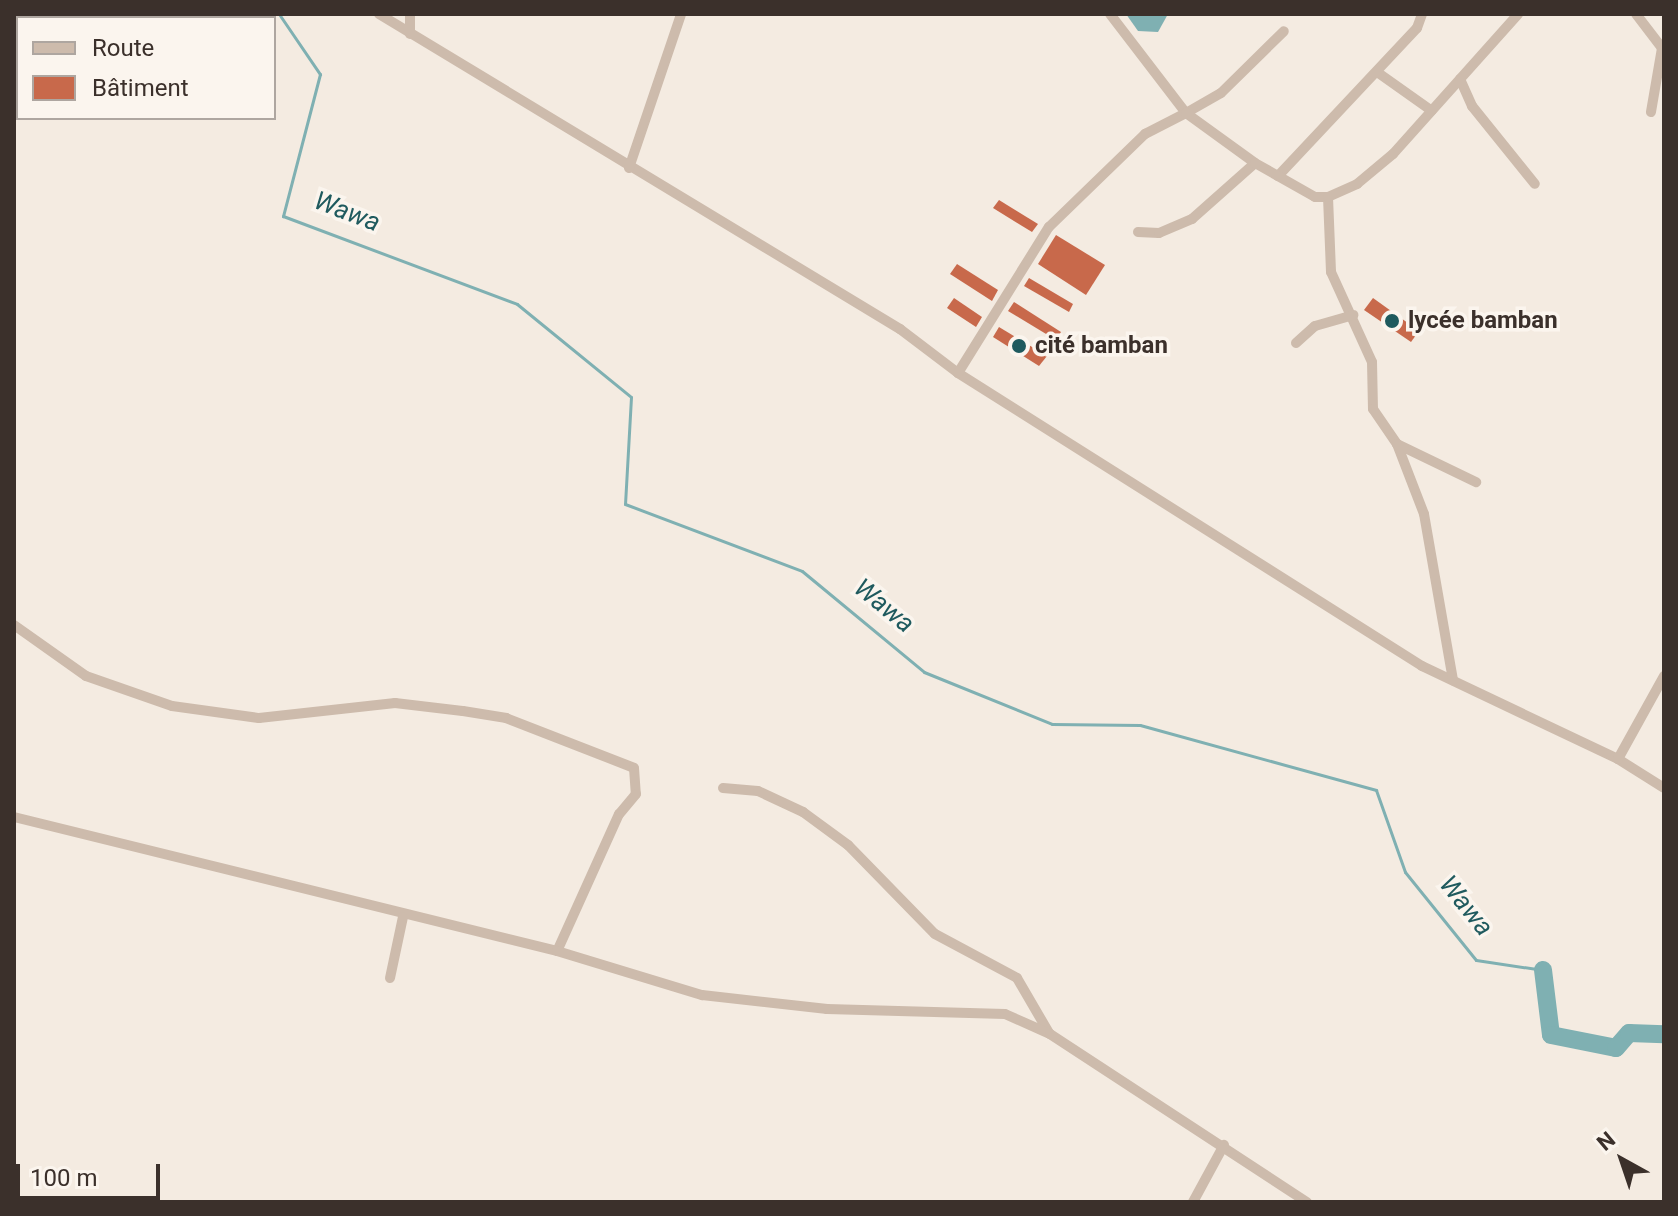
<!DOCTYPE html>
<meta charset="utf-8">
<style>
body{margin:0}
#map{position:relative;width:1678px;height:1216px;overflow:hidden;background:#f4ebe1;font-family:Roboto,sans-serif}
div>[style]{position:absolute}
.water>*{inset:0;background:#7fb0b2}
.stream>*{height:3px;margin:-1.5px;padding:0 1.5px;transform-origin:1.5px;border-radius:1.5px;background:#7fb0b2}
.river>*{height:18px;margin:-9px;padding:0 9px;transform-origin:9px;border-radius:9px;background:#7fb0b2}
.building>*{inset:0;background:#c8694b}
.minor>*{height:10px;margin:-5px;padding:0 5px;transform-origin:5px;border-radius:5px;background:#cdbbac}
.dots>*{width:22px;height:22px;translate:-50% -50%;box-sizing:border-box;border:4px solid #fbf5ee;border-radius:50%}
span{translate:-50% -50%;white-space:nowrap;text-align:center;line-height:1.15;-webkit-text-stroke:7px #fbf5ee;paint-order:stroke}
.poi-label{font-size:24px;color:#3b302b;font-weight:700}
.left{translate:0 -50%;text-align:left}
.water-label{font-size:26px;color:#1f5a5e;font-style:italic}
.frame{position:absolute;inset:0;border:16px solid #3b302b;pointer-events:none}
.legend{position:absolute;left:16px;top:16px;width:260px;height:104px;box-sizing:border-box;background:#fbf5ee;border:2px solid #aea6a0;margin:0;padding:10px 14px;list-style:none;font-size:24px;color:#3b302b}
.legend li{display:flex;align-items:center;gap:16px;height:40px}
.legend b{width:40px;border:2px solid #aea6a0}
.north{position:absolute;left:1582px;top:1120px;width:80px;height:80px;-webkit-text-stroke:6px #fbf5ee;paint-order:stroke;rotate:320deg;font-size:22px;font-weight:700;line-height:32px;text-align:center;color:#3b302b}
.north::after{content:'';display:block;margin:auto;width:28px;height:36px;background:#3b302b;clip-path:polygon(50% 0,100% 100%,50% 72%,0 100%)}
.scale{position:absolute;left:16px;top:1164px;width:144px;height:36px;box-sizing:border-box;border:4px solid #3b302b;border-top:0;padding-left:10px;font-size:24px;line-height:28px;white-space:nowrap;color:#3b302b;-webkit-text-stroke:6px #fbf5ee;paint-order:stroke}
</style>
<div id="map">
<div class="water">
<i style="clip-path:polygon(1126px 14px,1168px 14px,1158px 32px,1138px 31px)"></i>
</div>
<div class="stream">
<i style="left:45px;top:14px;width:8px;rotate:30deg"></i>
<i style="left:279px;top:14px;width:73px;rotate:55.7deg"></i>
<i style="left:320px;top:74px;width:147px;rotate:104.6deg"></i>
<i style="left:283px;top:216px;width:250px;rotate:20.6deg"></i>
<i style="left:517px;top:304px;width:147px;rotate:39.2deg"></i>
<i style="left:631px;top:397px;width:107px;rotate:93.2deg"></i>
<i style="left:625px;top:504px;width:189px;rotate:20.7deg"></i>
<i style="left:802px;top:571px;width:158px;rotate:39.6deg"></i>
<i style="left:924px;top:672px;width:138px;rotate:22.1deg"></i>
<i style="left:1052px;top:724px;width:88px;rotate:0.7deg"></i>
<i style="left:1140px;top:725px;width:245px;rotate:15.4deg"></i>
<i style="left:1376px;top:790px;width:87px;rotate:70.5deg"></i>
<i style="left:1405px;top:872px;width:113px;rotate:51.1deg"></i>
<i style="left:1476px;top:960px;width:68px;rotate:8.5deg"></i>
<i style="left:82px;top:18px;width:4px;rotate:-63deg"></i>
</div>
<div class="river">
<i style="left:1543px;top:970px;width:65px;rotate:83deg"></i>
<i style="left:1551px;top:1035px;width:66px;rotate:11.3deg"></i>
<i style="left:1616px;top:1048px;width:20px;rotate:-49deg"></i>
<i style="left:1629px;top:1033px;width:35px;rotate:2deg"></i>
</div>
<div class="building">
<i style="clip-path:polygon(999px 200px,1038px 224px,1032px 232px,993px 208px)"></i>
<i style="clip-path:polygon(1056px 235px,1105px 265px,1086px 295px,1038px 264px)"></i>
<i style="clip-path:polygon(957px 264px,998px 290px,992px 301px,950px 274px)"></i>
<i style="clip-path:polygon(1029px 278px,1073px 304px,1069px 312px,1024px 286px)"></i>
<i style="clip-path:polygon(954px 298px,982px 317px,976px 327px,947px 308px)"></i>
<i style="clip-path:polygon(1373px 298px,1419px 331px,1411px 342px,1364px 310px)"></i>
<i style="clip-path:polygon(1014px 302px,1061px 332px,1056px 340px,1008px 311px)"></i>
<i style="clip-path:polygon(999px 327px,1047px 356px,1039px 366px,993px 337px)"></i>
</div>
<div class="minor">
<i style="left:379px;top:14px;width:609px;rotate:31.16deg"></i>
<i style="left:900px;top:329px;width:73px;rotate:37.2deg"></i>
<i style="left:958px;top:373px;width:549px;rotate:32.27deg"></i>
<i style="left:1422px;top:666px;width:217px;rotate:25.4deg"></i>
<i style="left:1618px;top:759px;width:54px;rotate:32.2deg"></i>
<i style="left:410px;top:14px;width:20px;rotate:90deg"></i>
<i style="left:1110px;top:14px;width:125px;rotate:52.5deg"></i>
<i style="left:1186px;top:113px;width:40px;rotate:-29.7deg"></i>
<i style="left:1221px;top:93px;width:88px;rotate:-44.5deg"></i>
<i style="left:1636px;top:14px;width:43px;rotate:52.6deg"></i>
<i style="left:1662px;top:48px;width:65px;rotate:99.8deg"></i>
<i style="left:1377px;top:72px;width:67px;rotate:35.3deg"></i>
<i style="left:1460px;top:79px;width:30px;rotate:66deg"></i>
<i style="left:1472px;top:106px;width:100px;rotate:51.1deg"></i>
<i style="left:629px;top:168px;width:163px;rotate:-71.3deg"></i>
<i style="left:1278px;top:176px;width:203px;rotate:-46.8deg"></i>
<i style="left:1417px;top:28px;width:15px;rotate:-70deg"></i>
<i style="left:1328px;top:197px;width:75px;rotate:87.7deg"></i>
<i style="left:1331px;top:272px;width:99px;rotate:65.5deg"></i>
<i style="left:1372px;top:362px;width:47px;rotate:88.8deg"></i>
<i style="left:1373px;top:409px;width:42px;rotate:55.6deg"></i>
<i style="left:1397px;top:444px;width:75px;rotate:68.9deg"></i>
<i style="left:1424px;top:514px;width:169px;rotate:80.1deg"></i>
<i style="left:1138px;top:232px;width:21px;rotate:3deg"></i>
<i style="left:1159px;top:233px;width:36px;rotate:-23deg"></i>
<i style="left:1192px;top:219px;width:84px;rotate:-41.6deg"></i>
<i style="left:1296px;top:343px;width:25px;rotate:-42deg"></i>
<i style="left:1315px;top:326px;width:40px;rotate:-16deg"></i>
<i style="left:958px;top:373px;width:172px;rotate:-58.1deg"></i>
<i style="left:1049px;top:227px;width:134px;rotate:-44.1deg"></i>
<i style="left:1145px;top:134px;width:46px;rotate:-27.1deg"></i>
<i style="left:1186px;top:113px;width:85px;rotate:35.9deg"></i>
<i style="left:1255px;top:163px;width:69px;rotate:29.5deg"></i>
<i style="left:1315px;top:197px;width:13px"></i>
<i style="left:1328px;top:197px;width:32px;rotate:-24deg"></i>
<i style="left:1357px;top:184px;width:47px;rotate:-39.8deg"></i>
<i style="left:1393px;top:154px;width:188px;rotate:-48.2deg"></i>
<i style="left:1397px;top:444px;width:88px;rotate:25.7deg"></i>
<i style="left:14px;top:625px;width:88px;rotate:35.3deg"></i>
<i style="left:86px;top:676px;width:91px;rotate:19.2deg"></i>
<i style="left:172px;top:706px;width:88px;rotate:7.9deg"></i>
<i style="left:259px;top:718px;width:137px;rotate:-6.3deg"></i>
<i style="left:395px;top:703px;width:68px;rotate:6.7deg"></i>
<i style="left:463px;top:711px;width:44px;rotate:9.2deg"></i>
<i style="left:506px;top:718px;width:137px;rotate:21.3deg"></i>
<i style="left:634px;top:768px;width:26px;rotate:86deg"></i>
<i style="left:636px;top:794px;width:26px;rotate:130deg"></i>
<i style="left:619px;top:814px;width:150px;rotate:114.3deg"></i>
<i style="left:1618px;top:759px;width:95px;rotate:-61deg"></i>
<i style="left:723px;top:788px;width:35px;rotate:5deg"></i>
<i style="left:758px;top:791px;width:50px;rotate:25deg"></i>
<i style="left:803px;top:812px;width:56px;rotate:36.3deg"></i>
<i style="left:848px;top:845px;width:124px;rotate:45.7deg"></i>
<i style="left:935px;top:934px;width:93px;rotate:28.2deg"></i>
<i style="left:1017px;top:978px;width:64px;rotate:59.8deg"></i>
<i style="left:14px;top:817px;width:559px;rotate:13.86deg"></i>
<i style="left:557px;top:951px;width:152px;rotate:16.9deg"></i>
<i style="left:702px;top:995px;width:126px;rotate:6.4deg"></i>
<i style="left:827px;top:1009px;width:178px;rotate:1.6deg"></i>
<i style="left:1005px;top:1014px;width:49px;rotate:24deg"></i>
<i style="left:1050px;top:1034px;width:307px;rotate:33.2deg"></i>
<i style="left:390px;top:978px;width:62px;rotate:-78deg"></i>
<i style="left:1193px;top:1202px;width:65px;rotate:-61.5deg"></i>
</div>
<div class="dots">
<i style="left:1392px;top:321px;background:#1f5a5e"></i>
<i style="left:1019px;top:346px;background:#1f5a5e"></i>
</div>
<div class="poi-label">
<span class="left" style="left:1408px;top:321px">lycée bamban</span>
<span class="left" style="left:1035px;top:346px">cité bamban</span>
</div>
<div class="water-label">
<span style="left:347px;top:212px;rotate:21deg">Wawa</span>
<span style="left:884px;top:606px;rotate:39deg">Wawa</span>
<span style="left:1466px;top:906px;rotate:51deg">Wawa</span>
</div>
<div class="frame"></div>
<ul class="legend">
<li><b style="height:10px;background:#cdbbac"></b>Route</li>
<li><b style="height:22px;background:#c8694b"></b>Bâtiment</li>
</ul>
<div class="north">N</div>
<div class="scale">100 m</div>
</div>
